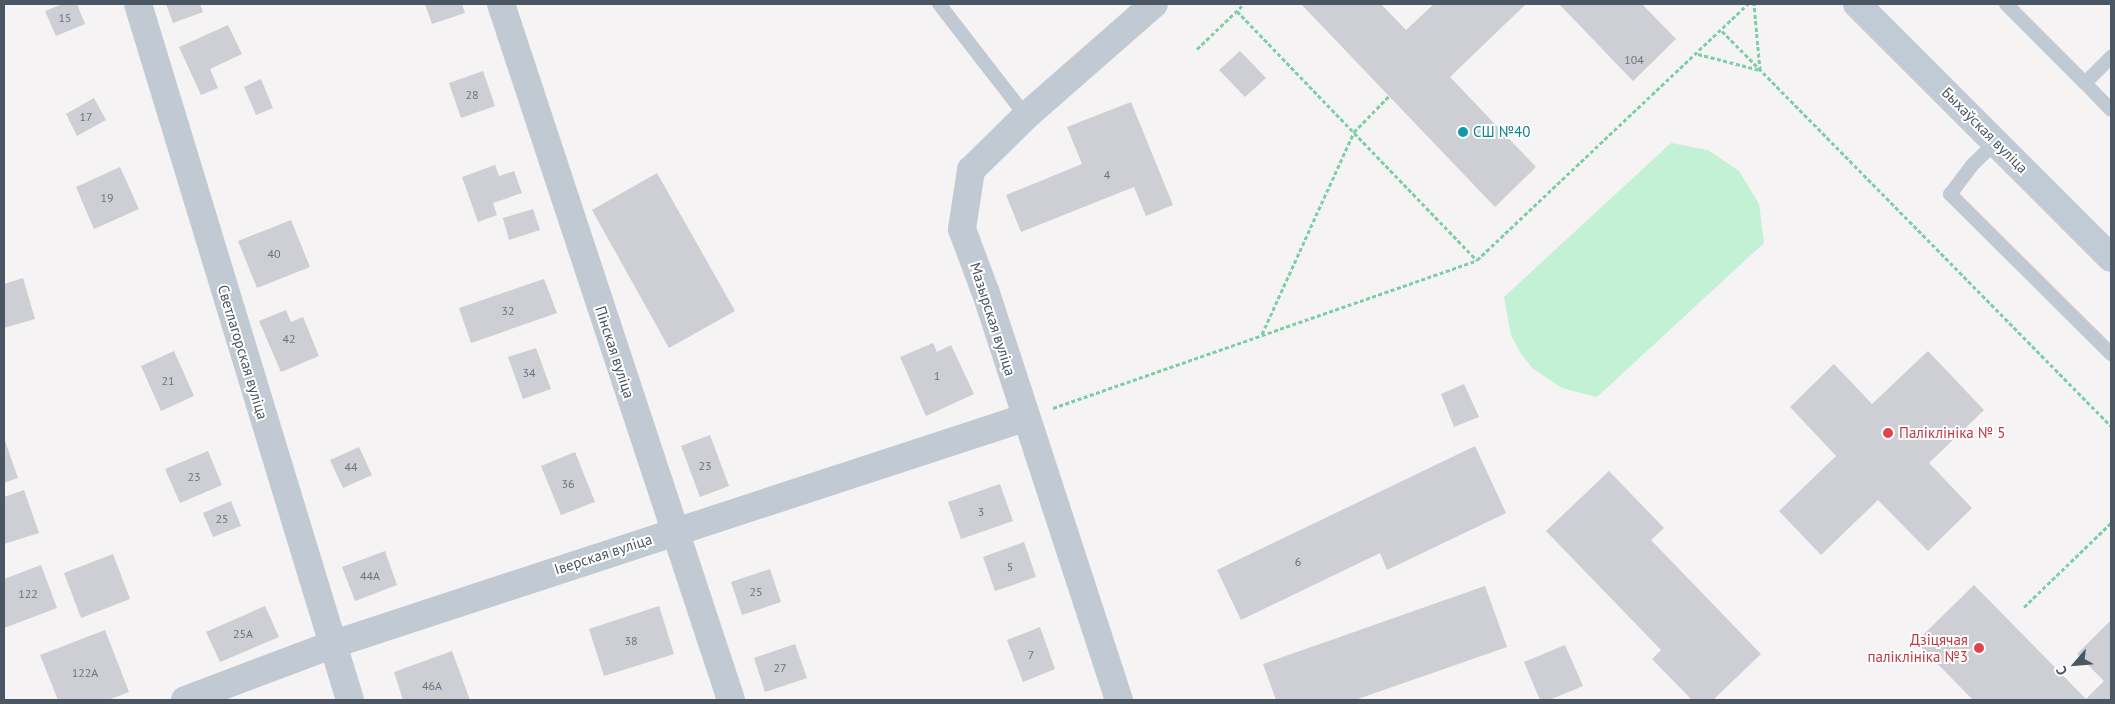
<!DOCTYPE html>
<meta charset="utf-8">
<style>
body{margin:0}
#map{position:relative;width:2115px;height:704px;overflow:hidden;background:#f5f3f3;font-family:"PT Sans",sans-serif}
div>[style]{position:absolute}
.green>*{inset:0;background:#c3f1d5}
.building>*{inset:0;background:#cdcfd5}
.path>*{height:3px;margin-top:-1.5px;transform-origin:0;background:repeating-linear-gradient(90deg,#7ad0a6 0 4px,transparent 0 6.5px)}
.lane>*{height:14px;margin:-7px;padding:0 7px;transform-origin:7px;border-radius:7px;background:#c1cad2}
.street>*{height:28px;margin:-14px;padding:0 14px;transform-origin:14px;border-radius:14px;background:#c1cad2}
.secondary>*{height:28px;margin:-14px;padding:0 14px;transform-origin:14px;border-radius:14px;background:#c1cbd6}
.dots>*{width:14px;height:14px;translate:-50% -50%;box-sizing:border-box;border:2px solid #fff;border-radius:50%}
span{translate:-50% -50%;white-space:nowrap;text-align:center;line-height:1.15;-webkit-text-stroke:4px #fff;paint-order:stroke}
.number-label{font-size:12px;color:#6b747e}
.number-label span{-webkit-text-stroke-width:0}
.street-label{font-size:15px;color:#4a5661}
.culture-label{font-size:15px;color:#0d838f}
.left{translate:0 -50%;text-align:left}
.health-label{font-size:15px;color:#be3a42}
.right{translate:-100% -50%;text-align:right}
.frame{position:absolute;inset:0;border:5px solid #4a5661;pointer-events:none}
.north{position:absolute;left:2050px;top:639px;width:50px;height:50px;-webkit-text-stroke:4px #fff;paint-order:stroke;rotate:243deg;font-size:14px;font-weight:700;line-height:20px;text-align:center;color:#4a5661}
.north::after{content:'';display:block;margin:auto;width:18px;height:22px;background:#4a5661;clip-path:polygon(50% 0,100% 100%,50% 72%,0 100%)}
</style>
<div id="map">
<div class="green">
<i style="clip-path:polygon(1671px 143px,1708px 150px,1739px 171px,1759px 204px,1764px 243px,1597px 397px,1562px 388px,1532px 368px,1520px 352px,1511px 335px,1504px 297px)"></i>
</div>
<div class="building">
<i style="clip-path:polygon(63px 4px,77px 4px,85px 24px,56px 36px,45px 11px)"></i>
<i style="clip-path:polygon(166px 4px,200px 4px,203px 12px,173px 23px)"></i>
<i style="clip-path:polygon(425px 4px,462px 4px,465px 13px,432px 24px)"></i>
<i style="clip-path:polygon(1301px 4px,1381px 4px,1406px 30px,1434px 4px,1526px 4px,1450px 77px,1536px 167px,1495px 207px)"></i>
<i style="clip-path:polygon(1559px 4px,1642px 4px,1676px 39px,1633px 81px)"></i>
<i style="clip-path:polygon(228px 25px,242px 54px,210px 69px,218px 88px,201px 95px,179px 47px)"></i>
<i style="clip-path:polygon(1240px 51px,1266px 78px,1245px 97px,1219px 70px)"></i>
<i style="clip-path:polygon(483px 71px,495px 106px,461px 118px,449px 83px)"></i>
<i style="clip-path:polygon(261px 79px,273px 108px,256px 115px,244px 87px)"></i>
<i style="clip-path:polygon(94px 98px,106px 120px,77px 136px,66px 114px)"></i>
<i style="clip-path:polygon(1131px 102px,1173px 205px,1146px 216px,1134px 187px,1021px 232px,1006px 195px,1082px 164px,1067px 127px)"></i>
<i style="clip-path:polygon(495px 165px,499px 176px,514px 171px,522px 193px,493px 203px,497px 215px,478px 222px,462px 177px)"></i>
<i style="clip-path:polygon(120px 167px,139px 209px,94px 229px,76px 187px)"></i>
<i style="clip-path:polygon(657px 173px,735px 311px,669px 348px,592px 210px)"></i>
<i style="clip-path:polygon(533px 209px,540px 230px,509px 240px,503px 218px)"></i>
<i style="clip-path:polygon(291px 220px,310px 267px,257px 288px,238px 241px)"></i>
<i style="clip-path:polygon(23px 278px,35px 319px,4px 328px,4px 284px)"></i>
<i style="clip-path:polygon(544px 279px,557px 313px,471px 343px,459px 308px)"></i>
<i style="clip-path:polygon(286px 310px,291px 322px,303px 317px,319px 356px,281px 372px,259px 321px)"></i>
<i style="clip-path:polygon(933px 343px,937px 352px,951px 345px,974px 394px,926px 416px,900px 357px)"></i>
<i style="clip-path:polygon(536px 348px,551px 389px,523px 399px,508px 357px)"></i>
<i style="clip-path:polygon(174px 351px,194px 396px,161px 411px,141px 366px)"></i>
<i style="clip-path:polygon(1928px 351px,1984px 410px,1929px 463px,1972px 508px,1928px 551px,1878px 500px,1821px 555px,1779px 511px,1836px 456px,1790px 407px,1834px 364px,1872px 404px)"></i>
<i style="clip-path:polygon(1464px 384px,1479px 417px,1454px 427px,1441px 394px)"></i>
<i style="clip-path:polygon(710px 435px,729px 486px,700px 497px,681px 446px)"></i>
<i style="clip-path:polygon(4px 438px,18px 478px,4px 483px)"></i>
<i style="clip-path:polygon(1475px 446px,1506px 513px,1387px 570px,1380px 553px,1241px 620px,1217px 570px)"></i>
<i style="clip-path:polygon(359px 447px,372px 475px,343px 488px,330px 460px)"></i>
<i style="clip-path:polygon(208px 451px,222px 485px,180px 503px,165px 469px)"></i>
<i style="clip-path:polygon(575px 452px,595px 502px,561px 515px,541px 466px)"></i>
<i style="clip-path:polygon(1609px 471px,1664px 528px,1651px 540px,1761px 654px,1713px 700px,1692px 700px,1652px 659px,1661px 650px,1546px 531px)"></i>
<i style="clip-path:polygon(1000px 484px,1013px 521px,961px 539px,948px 502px)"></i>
<i style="clip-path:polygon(24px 490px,39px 533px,4px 544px,4px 497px)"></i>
<i style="clip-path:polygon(231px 501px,241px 526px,213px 537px,203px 513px)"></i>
<i style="clip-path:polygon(1024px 542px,1036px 577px,995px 591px,983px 557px)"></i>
<i style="clip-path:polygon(385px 551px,397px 585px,355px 601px,342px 567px)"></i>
<i style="clip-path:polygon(113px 554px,130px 599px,81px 618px,64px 573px)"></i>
<i style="clip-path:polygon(41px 565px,57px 608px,4px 628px,4px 579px)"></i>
<i style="clip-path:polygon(770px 569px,781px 602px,742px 615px,731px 582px)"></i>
<i style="clip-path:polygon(1974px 585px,2086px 699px,2104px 681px,2077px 654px,2111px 620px,2111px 700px,1973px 700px,1916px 642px)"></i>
<i style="clip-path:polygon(1485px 586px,1507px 647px,1355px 700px,1276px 700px,1263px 664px)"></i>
<i style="clip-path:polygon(265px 606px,279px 637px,220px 662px,206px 632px)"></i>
<i style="clip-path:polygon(659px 606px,674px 654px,604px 676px,589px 629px)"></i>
<i style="clip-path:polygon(1040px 627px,1055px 669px,1023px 682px,1007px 640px)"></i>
<i style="clip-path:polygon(105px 630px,129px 692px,108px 700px,58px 700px,40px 655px)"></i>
<i style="clip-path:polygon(795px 644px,807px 678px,765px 692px,754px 658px)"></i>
<i style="clip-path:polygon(1565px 645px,1583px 686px,1549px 700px,1540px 700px,1524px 662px)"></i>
<i style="clip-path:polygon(452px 651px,470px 700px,403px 700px,394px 672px)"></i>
</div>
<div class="path">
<i style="left:1237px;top:11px;width:346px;rotate:46.1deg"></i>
<i style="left:1722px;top:31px;width:554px;rotate:45.44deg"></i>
<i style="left:1197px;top:49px;width:65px;rotate:-43.8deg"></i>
<i style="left:1698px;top:54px;width:64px;rotate:14.5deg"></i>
<i style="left:1760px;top:70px;width:66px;rotate:-95.2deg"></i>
<i style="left:1262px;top:334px;width:222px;rotate:-65.5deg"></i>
<i style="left:1354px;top:132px;width:50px;rotate:-45.8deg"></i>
<i style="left:1053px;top:408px;width:449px;rotate:-19.2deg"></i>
<i style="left:1477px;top:260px;width:373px;rotate:-43.4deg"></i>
<i style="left:2024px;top:607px;width:121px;rotate:-44deg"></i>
</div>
<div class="lane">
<i style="left:939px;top:4px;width:142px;rotate:52.2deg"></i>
<i style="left:2006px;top:4px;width:112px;rotate:45deg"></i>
<i style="left:2085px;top:83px;width:37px;rotate:-45deg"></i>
<i style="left:2085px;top:83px;width:37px;rotate:46deg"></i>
<i style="left:1997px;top:141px;width:33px;rotate:136deg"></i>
<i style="left:1973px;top:164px;width:38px;rotate:127deg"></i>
<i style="left:1950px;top:194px;width:227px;rotate:44.8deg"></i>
</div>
<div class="street">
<i style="left:138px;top:4px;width:728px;rotate:73.06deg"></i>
<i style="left:501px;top:4px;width:733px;rotate:71.71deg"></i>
<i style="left:185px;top:700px;width:156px;rotate:-20.6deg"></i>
<i style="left:331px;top:645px;width:729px;rotate:-18.14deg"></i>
<i style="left:1119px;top:700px;width:430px;rotate:-108.1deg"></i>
<i style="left:985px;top:291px;width:66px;rotate:-110.4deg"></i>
<i style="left:962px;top:229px;width:60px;rotate:-81.3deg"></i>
<i style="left:971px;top:170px;width:77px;rotate:-44.5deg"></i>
<i style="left:1026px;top:116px;width:170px;rotate:-41.2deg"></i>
</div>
<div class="secondary">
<i style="left:1857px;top:4px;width:359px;rotate:45deg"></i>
</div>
<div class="dots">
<i style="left:1463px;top:132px;background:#0f9aa8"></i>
<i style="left:1888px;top:433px;background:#e0444e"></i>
<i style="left:1979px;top:648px;background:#e0444e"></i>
</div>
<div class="number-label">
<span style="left:65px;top:18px">15</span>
<span style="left:1634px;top:60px">104</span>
<span style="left:472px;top:95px">28</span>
<span style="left:86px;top:117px">17</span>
<span style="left:1107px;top:175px">4</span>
<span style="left:107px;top:198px">19</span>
<span style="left:274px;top:254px">40</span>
<span style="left:508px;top:311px">32</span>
<span style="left:289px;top:339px">42</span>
<span style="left:529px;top:373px">34</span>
<span style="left:937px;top:376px">1</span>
<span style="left:168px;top:381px">21</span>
<span style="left:705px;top:466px">23</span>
<span style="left:351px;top:467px">44</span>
<span style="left:194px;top:477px">23</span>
<span style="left:568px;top:484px">36</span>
<span style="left:981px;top:512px">3</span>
<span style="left:222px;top:519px">25</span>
<span style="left:1298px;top:562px">6</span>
<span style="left:1010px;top:567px">5</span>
<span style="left:370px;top:576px">44А</span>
<span style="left:756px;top:592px">25</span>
<span style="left:28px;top:594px">122</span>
<span style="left:243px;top:634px">25А</span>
<span style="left:631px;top:641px">38</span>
<span style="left:1031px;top:655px">7</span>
<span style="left:780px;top:668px">27</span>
<span style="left:85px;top:673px">122А</span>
<span style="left:432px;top:686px">46А</span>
</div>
<div class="street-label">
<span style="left:1985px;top:130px;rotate:45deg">Быхаўская вуліца</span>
<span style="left:993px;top:319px;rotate:72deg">Мазырская вуліца</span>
<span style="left:243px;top:352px;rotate:73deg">Светлагорская вуліца</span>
<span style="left:615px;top:352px;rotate:72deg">Пінская вуліца</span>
<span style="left:603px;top:554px;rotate:-18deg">Іверская вуліца</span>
</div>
<div class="culture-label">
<span class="left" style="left:1473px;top:132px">СШ №40</span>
</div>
<div class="health-label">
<span class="left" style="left:1899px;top:433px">Паліклініка № 5</span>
<span class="right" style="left:1968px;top:648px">Дзіцячая<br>паліклініка №3</span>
</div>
<div class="frame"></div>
<div class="north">С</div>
</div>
